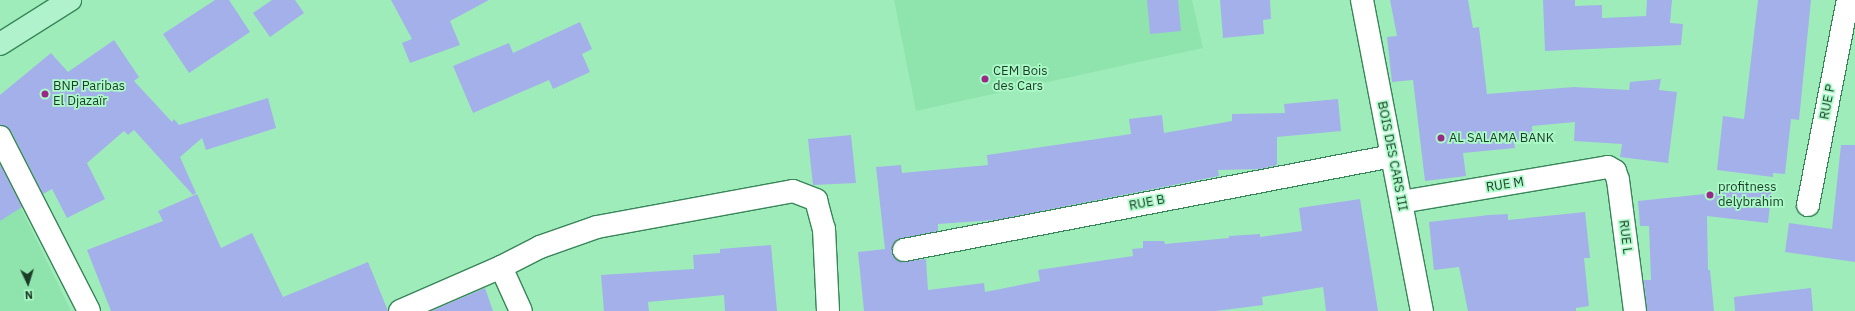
<!DOCTYPE html>
<meta charset="utf-8">
<style>
body{margin:0}
#map{position:relative;width:1855px;height:311px;overflow:hidden;background:#9fecbb;font-family:"IBM Plex Sans",sans-serif}
div>[style]{position:absolute}
.built>*{inset:0;background:#8fe4ae}
.building>*{inset:0;background:#a4b0e9}
.roads{filter:drop-shadow(1px 0 #388559) drop-shadow(-1px 0 #388559) drop-shadow(0 1px #388559) drop-shadow(0 -1px #388559)}
.minor>*{height:22px;margin:-11px;padding:0 11px;transform-origin:11px;border-radius:11px;background:#fff}
.major>*{height:22px;margin:-11px;padding:0 11px;transform-origin:11px;border-radius:11px;background:#b0f2cb}
.dots>*{width:11px;height:11px;translate:-50% -50%;box-sizing:border-box;border:2px solid #acfac8;border-radius:50%}
span{translate:-50% -50%;white-space:nowrap;text-align:center;line-height:1.15;-webkit-text-stroke:3.5px #acfac8;paint-order:stroke}
.poi-label{font-size:13px;color:#1c3c29}
.left{translate:0 -50%;text-align:left}
.street-label{font-size:13px;color:#1c3c29}
.north{position:absolute;left:8px;top:263px;width:40px;height:40px;-webkit-text-stroke:3px #acfac8;paint-order:stroke;rotate:176deg;font-size:11px;font-weight:700;line-height:16px;text-align:center;color:#1c3c29}
.north::after{content:'';display:block;margin:auto;width:14px;height:18px;background:#1c3c29;clip-path:polygon(50% 0,100% 100%,50% 72%,0 100%)}
</style>
<div id="map">
<div class="built">
<i style="clip-path:polygon(894px 0,1192px 0,1203px 48px,916px 111px)"></i>
<i style="clip-path:polygon(0 170px,21px 208px,71px 311px,0 311px)"></i>
</div>
<div class="building">
<i style="clip-path:polygon(215px 0,229px 0,250px 32px,189px 73px,163px 34px)"></i>
<i style="clip-path:polygon(272px 0,295px 0,304px 13px,270px 37px,253px 13px)"></i>
<i style="clip-path:polygon(391px 0,489px 0,450px 21px,460px 45px,410px 63px,402px 43px,412px 39px)"></i>
<i style="clip-path:polygon(1147px 0,1178px 0,1181px 31px,1150px 34px)"></i>
<i style="clip-path:polygon(1220px 0,1270px 0,1271px 19px,1263px 20px,1264px 34px,1223px 38px)"></i>
<i style="clip-path:polygon(1390px 0,1468px 0,1473px 28px,1479px 27px,1487px 94px,1574px 87px,1629px 90px,1630px 82px,1661px 79px,1659px 90px,1677px 92px,1668px 163px,1620px 157px,1622px 144px,1574px 141px,1575px 122px,1532px 126px,1533px 139px,1514px 141px,1515px 148px,1463px 153px,1466px 176px,1425px 181px,1413px 80px,1392px 82px,1387px 37px,1397px 36px)"></i>
<i style="clip-path:polygon(1543px 0,1575px 0,1575px 6px,1602px 5px,1602px 18px,1646px 16px,1647px 0,1672px 0,1670px 23px,1683px 24px,1681px 45px,1545px 51px)"></i>
<i style="clip-path:polygon(1758px 0,1811px 0,1799px 120px,1791px 119px,1785px 174px,1773px 173px,1773px 177px,1717px 170px,1723px 116px,1744px 119px)"></i>
<i style="clip-path:polygon(580px 22px,592px 49px,582px 54px,590px 72px,553px 89px,549px 80px,473px 113px,453px 66px,509px 43px,513px 53px)"></i>
<i style="clip-path:polygon(114px 40px,139px 77px,134px 81px,172px 122px,174px 119px,179px 125px,268px 98px,276px 128px,206px 150px,202px 138px,180px 157px,196px 193px,193px 195px,134px 130px,128px 135px,124px 131px,87px 163px,105px 199px,67px 218px,52px 189px,43px 194px,11px 131px,0 125px,0 95px,51px 53px,68px 72px)"></i>
<i style="clip-path:polygon(1338px 99px,1341px 131px,1277px 137px,1277px 165px,1260px 169px,1218px 170px,1219px 176px,995px 220px,938px 224px,938px 231px,896px 240px,892px 252px,900px 262px,926px 259px,928px 290px,984px 283px,985px 292px,1040px 281px,1038px 270px,1133px 256px,1132px 249px,1143px 248px,1143px 241px,1164px 241px,1165px 244px,1229px 238px,1229px 236px,1260px 234px,1260px 237px,1302px 231px,1299px 208px,1360px 199px,1378px 311px,1326px 311px,1323px 287px,1262px 297px,1263px 305px,1216px 311px,864px 311px,858px 252px,885px 249px,876px 167px,901px 165px,902px 173px,988px 165px,987px 155px,1131px 134px,1129px 119px,1162px 115px,1164px 133px,1232px 121px,1232px 114px,1285px 113px,1284px 104px)"></i>
<i style="clip-path:polygon(851px 135px,856px 183px,813px 185px,808px 139px)"></i>
<i style="clip-path:polygon(1841px 145px,1855px 145px,1855px 262px,1785px 252px,1789px 223px,1832px 229px)"></i>
<i style="clip-path:polygon(0 164px,22px 207px,0 221px)"></i>
<i style="clip-path:polygon(1772px 187px,1768px 223px,1707px 216px,1708px 270px,1710px 270px,1714px 311px,1647px 311px,1644px 280px,1651px 280px,1649px 226px,1640px 226px,1638px 201px)"></i>
<i style="clip-path:polygon(197px 194px,221px 248px,252px 233px,283px 297px,368px 262px,388px 311px,111px 311px,87px 250px,163px 221px,158px 211px)"></i>
<i style="clip-path:polygon(1585px 212px,1590px 258px,1584px 258px,1589px 306px,1576px 308px,1576px 311px,1468px 311px,1459px 267px,1434px 270px,1429px 222px,1489px 215px,1508px 214px,1508px 220px)"></i>
<i style="clip-path:polygon(771px 245px,777px 311px,725px 311px,724px 295px,648px 302px,649px 311px,604px 311px,601px 275px,694px 269px,693px 255px,720px 253px,720px 249px)"></i>
<i style="clip-path:polygon(485px 288px,493px 311px,431px 311px)"></i>
<i style="clip-path:polygon(1811px 288px,1813px 311px,1735px 311px,1734px 297px)"></i>
</div>
<div class="roads">
<div class="minor">
<i style="left:1362px;top:0;width:317px;rotate:79.1deg"></i>
<i style="left:0;top:137px;width:195px;rotate:62.9deg"></i>
<i style="left:1401px;top:202px;width:210px;rotate:-9.6deg"></i>
<i style="left:1608px;top:167px;width:8px;rotate:30deg"></i>
<i style="left:1615px;top:171px;width:9px;rotate:72deg"></i>
<i style="left:1618px;top:180px;width:132px;rotate:82.6deg"></i>
<i style="left:1808px;top:205px;width:209px;rotate:-79deg"></i>
<i style="left:904px;top:250px;width:496px;rotate:-10.9deg"></i>
<i style="left:501px;top:267px;width:44px;rotate:-27.1deg"></i>
<i style="left:540px;top:247px;width:60px;rotate:-19.3deg"></i>
<i style="left:597px;top:227px;width:199px;rotate:-10.4deg"></i>
<i style="left:793px;top:191px;width:25px;rotate:21deg"></i>
<i style="left:816px;top:200px;width:30px;rotate:75deg"></i>
<i style="left:824px;top:229px;width:82px;rotate:87.2deg"></i>
<i style="left:400px;top:311px;width:110px;rotate:-23.5deg"></i>
<i style="left:501px;top:267px;width:48px;rotate:65.6deg"></i>
</div>
<div class="major">
<i style="left:0;top:44px;width:83px;rotate:-32.2deg"></i>
</div>
</div>
<div class="dots">
<i style="left:985px;top:79px;background:#9a2886"></i>
<i style="left:45px;top:94px;background:#9a2886"></i>
<i style="left:1441px;top:138px;background:#9a2886"></i>
<i style="left:1710px;top:195px;background:#9a2886"></i>
</div>
<div class="poi-label">
<span class="left" style="left:993px;top:79px">CEM Bois<br>des Cars</span>
<span class="left" style="left:53px;top:94px">BNP Paribas<br>El Djazaïr</span>
<span class="left" style="left:1449px;top:138px">AL SALAMA BANK</span>
<span class="left" style="left:1718px;top:195px">profitness<br>delybrahim</span>
</div>
<div class="street-label">
<span style="left:1828px;top:102px;rotate:-79deg">RUE P</span>
<span style="left:1392px;top:156px;rotate:79deg">BOIS DES CARS III</span>
<span style="left:1505px;top:185px;rotate:-9deg">RUE M</span>
<span style="left:1147px;top:203px;rotate:-11deg">RUE B</span>
<span style="left:1625px;top:237px;rotate:83deg">RUE L</span>
</div>
<div class="north">N</div>
</div>
